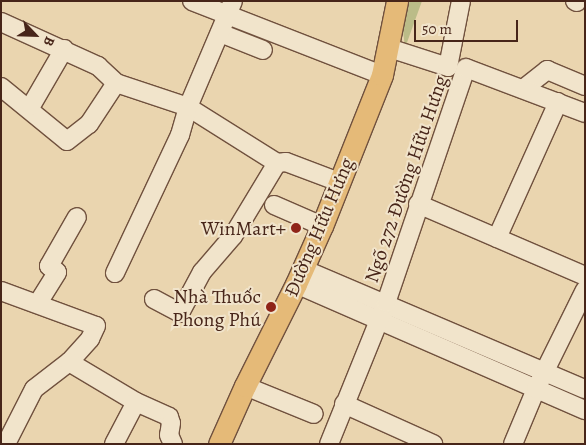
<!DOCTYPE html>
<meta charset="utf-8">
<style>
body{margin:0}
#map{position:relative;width:586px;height:445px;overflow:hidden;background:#ead5af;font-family:Alegreya,serif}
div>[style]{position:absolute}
.green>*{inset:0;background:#bbbc88}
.roads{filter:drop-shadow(1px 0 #70513e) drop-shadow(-1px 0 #70513e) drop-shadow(0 1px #70513e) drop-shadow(0 -1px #70513e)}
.minor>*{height:18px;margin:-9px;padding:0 9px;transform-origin:9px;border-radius:9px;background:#f1e4cb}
.major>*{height:21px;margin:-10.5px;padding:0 10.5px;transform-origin:10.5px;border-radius:10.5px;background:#e5ba78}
.dots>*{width:14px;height:14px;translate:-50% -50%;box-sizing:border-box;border:2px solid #f1e4cb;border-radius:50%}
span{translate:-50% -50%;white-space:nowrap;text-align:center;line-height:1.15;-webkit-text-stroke:4px #f1e4cb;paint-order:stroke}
.street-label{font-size:20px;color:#472519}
.poi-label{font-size:20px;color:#472519}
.right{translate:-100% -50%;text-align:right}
.frame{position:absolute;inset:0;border:2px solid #472519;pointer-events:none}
.north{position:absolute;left:10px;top:10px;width:50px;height:50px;-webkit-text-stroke:4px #f1e4cb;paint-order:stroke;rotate:114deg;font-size:14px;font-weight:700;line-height:20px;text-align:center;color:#472519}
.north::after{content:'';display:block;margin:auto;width:18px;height:22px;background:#472519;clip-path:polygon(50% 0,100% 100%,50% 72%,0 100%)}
.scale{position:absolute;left:414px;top:20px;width:104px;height:22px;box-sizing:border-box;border:2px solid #472519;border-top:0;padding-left:6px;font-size:15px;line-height:18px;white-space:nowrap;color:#472519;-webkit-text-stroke:4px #f1e4cb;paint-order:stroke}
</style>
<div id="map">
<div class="green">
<i style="clip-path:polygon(403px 1px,422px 1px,405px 48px,403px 30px)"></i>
</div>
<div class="roads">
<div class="minor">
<i style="left:192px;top:1px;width:204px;rotate:21.3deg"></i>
<i style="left:575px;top:1px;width:2px;rotate:27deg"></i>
<i style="left:1px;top:22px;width:107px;rotate:24.4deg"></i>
<i style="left:98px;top:66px;width:25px;rotate:43deg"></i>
<i style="left:116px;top:83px;width:76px;rotate:18.4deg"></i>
<i style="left:188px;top:107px;width:105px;rotate:32.2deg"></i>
<i style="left:277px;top:163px;width:9px;rotate:-6deg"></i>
<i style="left:286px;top:162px;width:57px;rotate:20.7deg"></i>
<i style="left:220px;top:33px;width:46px;rotate:21.6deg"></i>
<i style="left:389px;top:48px;width:62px;rotate:17.9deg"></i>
<i style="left:448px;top:67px;width:67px;rotate:-78.9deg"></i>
<i style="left:1px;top:87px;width:85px;rotate:39.3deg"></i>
<i style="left:67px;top:141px;width:28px;rotate:-38deg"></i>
<i style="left:89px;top:124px;width:49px;rotate:-56.6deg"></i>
<i style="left:523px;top:89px;width:31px;rotate:-38deg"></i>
<i style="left:547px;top:70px;width:41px;rotate:22.8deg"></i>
<i style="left:31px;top:106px;width:66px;rotate:-59.9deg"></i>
<i style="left:418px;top:204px;width:182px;rotate:23.3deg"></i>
<i style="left:274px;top:205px;width:52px;rotate:23.6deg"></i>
<i style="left:497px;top:238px;width:149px;rotate:-65.8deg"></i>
<i style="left:303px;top:269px;width:306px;rotate:23.1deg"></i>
<i style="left:115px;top:273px;width:153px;rotate:-64.8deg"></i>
<i style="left:180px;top:135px;width:29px;rotate:-74deg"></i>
<i style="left:188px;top:107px;width:115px;rotate:-67deg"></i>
<i style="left:296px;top:284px;width:315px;rotate:23.6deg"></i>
<i style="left:1px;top:291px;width:101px;rotate:20.2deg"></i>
<i style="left:96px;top:326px;width:14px;rotate:115deg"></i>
<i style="left:90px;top:339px;width:31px;rotate:132deg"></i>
<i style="left:69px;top:362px;width:44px;rotate:142.4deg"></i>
<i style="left:34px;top:389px;width:62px;rotate:117deg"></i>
<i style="left:154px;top:299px;width:30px;rotate:28deg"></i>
<i style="left:180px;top:313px;width:47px;rotate:-61.8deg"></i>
<i style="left:202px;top:272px;width:48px;rotate:-49.3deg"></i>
<i style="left:233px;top:236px;width:85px;rotate:-58.9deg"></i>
<i style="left:38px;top:303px;width:36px;rotate:-58deg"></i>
<i style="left:57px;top:272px;width:10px;rotate:-143deg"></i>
<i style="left:49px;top:266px;width:56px;rotate:-60.3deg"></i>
<i style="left:69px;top:362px;width:78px;rotate:30.8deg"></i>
<i style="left:136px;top:402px;width:36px;rotate:24deg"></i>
<i style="left:169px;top:417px;width:6px;rotate:72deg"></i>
<i style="left:171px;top:423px;width:12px;rotate:99deg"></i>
<i style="left:169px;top:435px;width:10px;rotate:66deg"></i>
<i style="left:245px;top:386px;width:74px;rotate:22.1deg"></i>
<i style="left:344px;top:404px;width:98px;rotate:24.2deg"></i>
<i style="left:114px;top:444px;width:47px;rotate:-62.4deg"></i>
<i style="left:329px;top:444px;width:152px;rotate:-68deg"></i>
<i style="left:386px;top:303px;width:248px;rotate:-71.2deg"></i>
<i style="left:466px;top:68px;width:127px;rotate:20.7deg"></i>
<i style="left:513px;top:444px;width:60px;rotate:-67.3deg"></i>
<i style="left:536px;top:389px;width:110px;rotate:-63.7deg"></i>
</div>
<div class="major">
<i style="left:219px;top:444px;width:64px;rotate:-65.9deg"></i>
<i style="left:245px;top:386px;width:114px;rotate:-63.4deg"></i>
<i style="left:296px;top:284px;width:64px;rotate:-65.9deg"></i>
<i style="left:322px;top:226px;width:162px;rotate:-68.3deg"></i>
<i style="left:382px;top:75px;width:76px;rotate:-78.5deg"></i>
</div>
</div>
<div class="dots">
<i style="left:296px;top:228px;background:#8f2418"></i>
<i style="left:271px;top:307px;background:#8f2418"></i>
</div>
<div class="street-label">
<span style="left:406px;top:179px;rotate:-71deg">Ngõ 272 Đường Hữu Hưng</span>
<span style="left:319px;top:227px;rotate:-67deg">Đường Hữu Hưng</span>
</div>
<div class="poi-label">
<span class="right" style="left:286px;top:228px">WinMart+</span>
<span class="right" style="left:261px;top:308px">Nhà Thuốc<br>Phong Phú</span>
</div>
<div class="frame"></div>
<div class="north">B</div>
<div class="scale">50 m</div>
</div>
